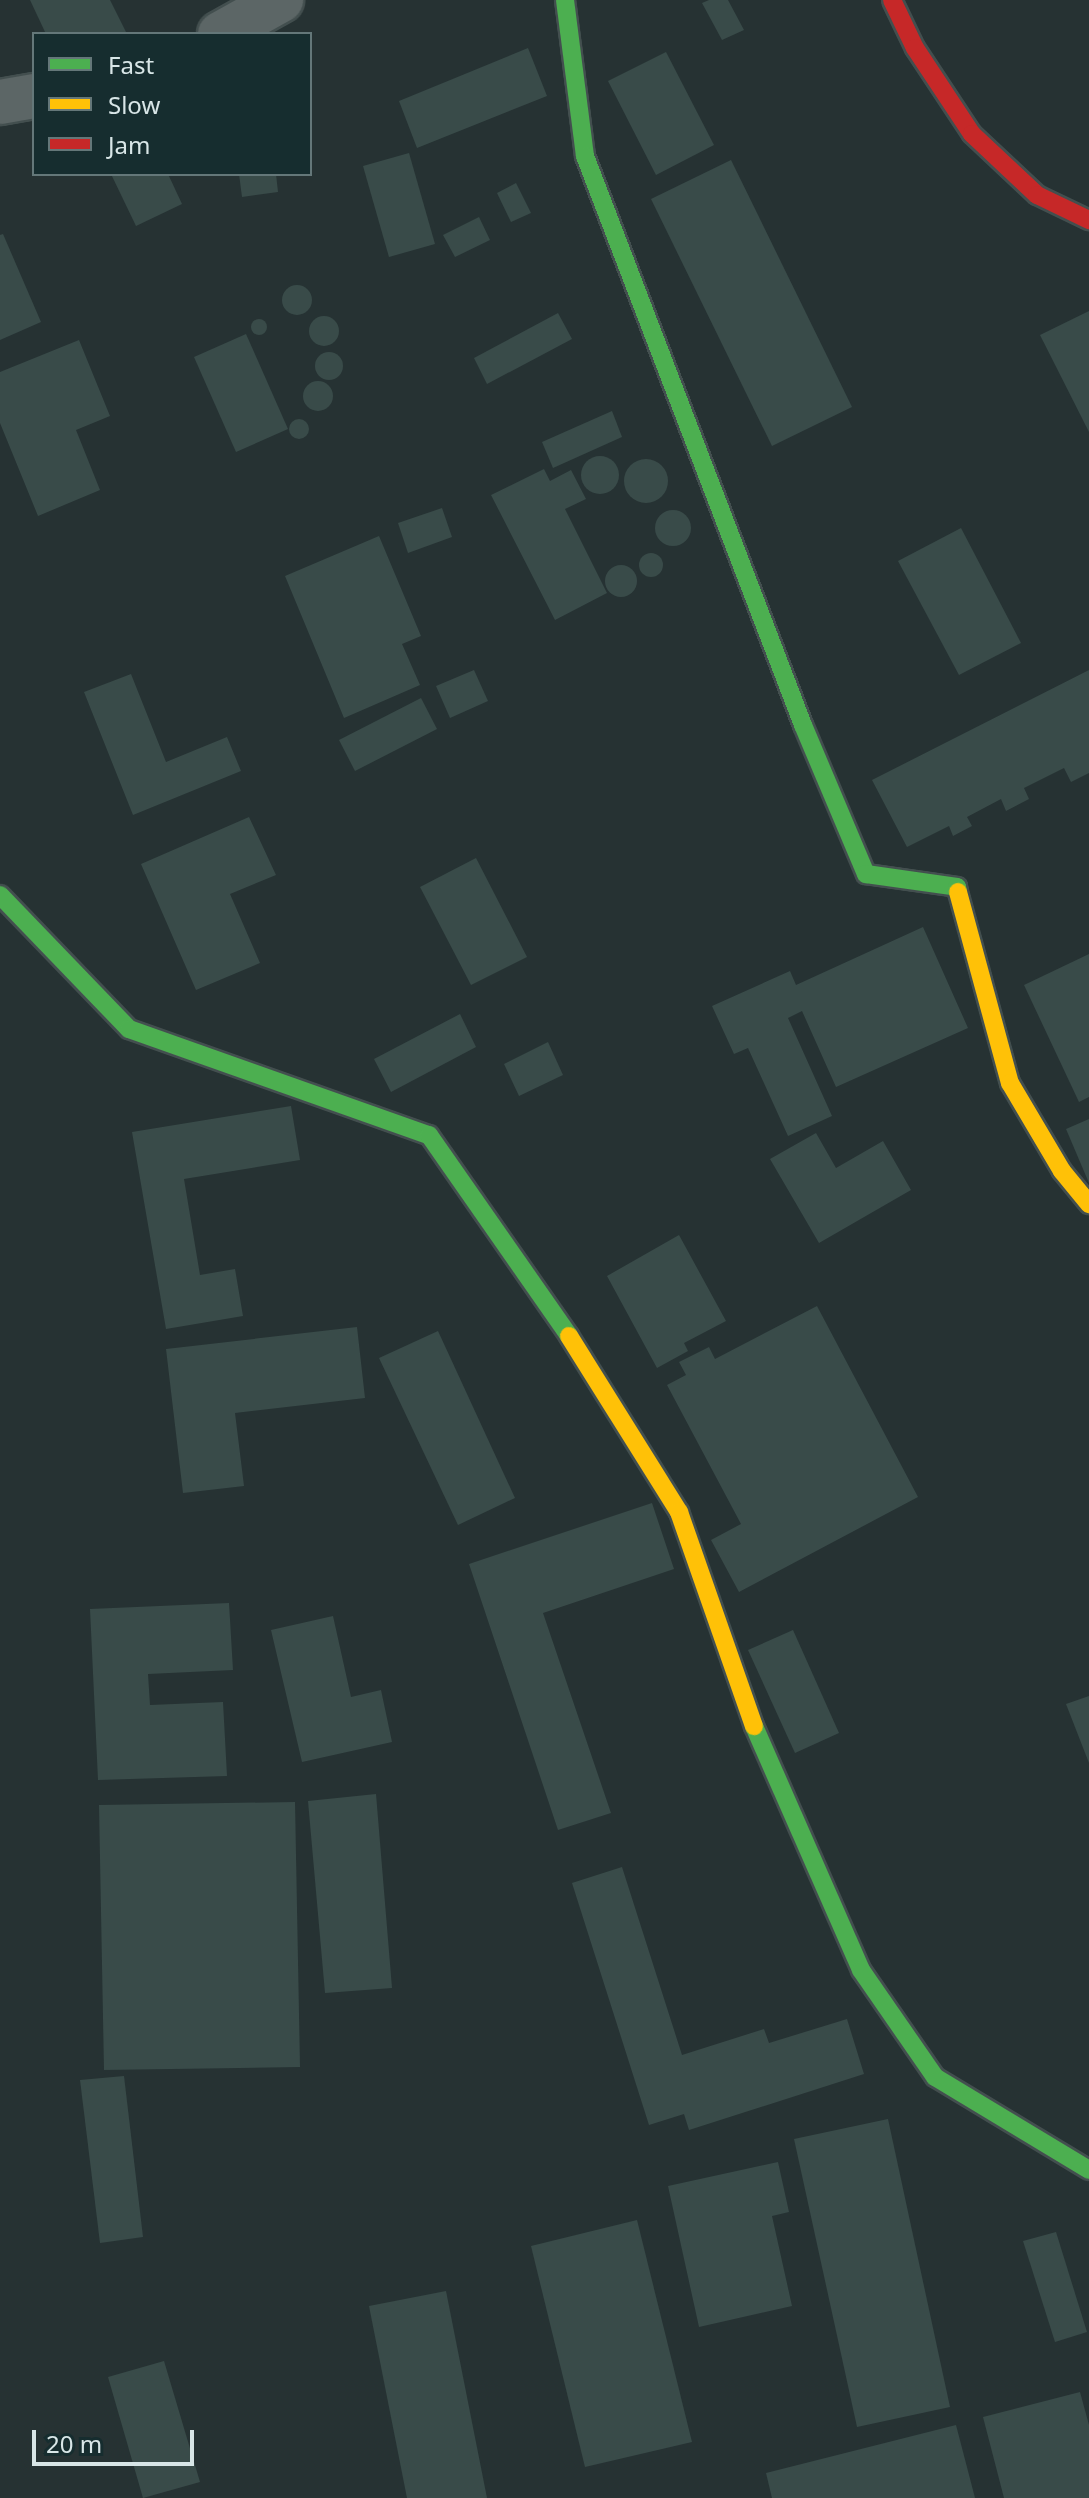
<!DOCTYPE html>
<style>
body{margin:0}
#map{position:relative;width:1089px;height:2498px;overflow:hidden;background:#263233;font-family:"Noto Sans",sans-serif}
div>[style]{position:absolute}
.building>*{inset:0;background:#394b49}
.round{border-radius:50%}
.roads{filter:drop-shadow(2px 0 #434f4f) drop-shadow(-2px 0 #434f4f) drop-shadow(0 2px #434f4f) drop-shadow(0 -2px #434f4f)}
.street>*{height:44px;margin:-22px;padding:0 22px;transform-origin:22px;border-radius:22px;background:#5c6666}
.fast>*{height:18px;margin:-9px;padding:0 9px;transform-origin:9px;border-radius:9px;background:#4caf50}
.slow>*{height:18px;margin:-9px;padding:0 9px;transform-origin:9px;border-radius:9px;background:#ffc107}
.jam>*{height:18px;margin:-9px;padding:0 9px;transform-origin:9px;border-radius:9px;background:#c62828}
span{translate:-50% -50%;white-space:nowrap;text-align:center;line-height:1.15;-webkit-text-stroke:6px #162d2f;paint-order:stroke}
.legend{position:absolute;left:32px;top:32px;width:280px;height:144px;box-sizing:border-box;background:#162d2f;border:2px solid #647779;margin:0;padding:10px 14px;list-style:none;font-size:24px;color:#d8e6e7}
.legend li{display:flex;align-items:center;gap:16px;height:40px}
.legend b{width:40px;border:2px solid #647779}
.scale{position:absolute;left:32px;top:2430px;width:162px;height:36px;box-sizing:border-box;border:4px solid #d8e6e7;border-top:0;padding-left:10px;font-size:24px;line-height:28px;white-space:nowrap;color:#d8e6e7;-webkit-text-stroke:6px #162d2f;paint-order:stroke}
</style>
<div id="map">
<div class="building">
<i style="clip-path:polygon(30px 0,110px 0,127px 34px,46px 34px)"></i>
<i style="clip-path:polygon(709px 0,728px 0,744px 30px,722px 40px,702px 3px)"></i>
<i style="clip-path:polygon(528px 48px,547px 96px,417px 148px,399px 101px)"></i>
<i style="clip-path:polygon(666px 52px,714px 145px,656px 175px,608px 81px)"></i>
<i style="clip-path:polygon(409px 153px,435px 244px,389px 257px,363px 166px)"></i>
<i style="clip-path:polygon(731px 160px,852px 407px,772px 446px,651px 199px)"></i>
<i style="clip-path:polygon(111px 174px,168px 174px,182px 204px,136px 226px)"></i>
<i style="clip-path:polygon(239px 174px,276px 174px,278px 192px,242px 197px)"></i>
<i style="clip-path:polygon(516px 183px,531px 213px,511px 222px,497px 193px)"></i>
<i style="clip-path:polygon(479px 217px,490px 240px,455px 257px,443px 235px)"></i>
<i style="clip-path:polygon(3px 234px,41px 322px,0 340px,0 235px)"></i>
<i class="round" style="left:282px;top:285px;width:30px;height:30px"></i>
<i style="clip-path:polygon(1089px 311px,1089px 432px,1040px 335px)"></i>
<i style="clip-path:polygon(558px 313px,572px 339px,487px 384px,474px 358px)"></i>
<i class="round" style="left:309px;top:316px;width:30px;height:30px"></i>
<i class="round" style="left:251px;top:319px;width:16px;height:16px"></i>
<i style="clip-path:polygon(246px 334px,288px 429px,236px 452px,194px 357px)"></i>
<i style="clip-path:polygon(79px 340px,110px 416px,76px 430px,100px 490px,38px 516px,0 423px,0 372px)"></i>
<i class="round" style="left:315px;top:352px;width:28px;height:28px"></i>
<i class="round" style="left:303px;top:381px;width:30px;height:30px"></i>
<i style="clip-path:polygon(612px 411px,622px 437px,553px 468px,542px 442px)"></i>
<i class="round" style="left:289px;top:419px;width:20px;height:20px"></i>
<i class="round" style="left:581px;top:456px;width:38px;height:38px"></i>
<i class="round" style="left:624px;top:459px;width:44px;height:44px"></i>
<i style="clip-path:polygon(544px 469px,550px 481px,571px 470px,586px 499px,565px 509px,607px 593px,555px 620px,491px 495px)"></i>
<i style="clip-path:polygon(442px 508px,452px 537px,408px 553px,398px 523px)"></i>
<i class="round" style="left:655px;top:510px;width:36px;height:36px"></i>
<i style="clip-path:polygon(961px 528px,1021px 643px,959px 675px,898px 561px)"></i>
<i style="clip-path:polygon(379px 536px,421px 636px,402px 644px,420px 685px,344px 718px,285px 576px)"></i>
<i class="round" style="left:639px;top:553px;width:24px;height:24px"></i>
<i class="round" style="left:605px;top:565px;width:32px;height:32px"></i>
<i style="clip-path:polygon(474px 670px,488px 701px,450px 718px,436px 686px)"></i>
<i style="clip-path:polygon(1089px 670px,1089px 773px,1071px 782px,1064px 768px,1024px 788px,1029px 799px,1006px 811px,1001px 799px,967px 817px,972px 826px,953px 836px,949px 826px,907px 847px,872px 780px)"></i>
<i style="clip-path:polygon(131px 674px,166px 762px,227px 737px,241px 771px,133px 815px,84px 692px)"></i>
<i style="clip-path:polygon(421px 698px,437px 729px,355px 771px,339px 740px)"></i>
<i style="clip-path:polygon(249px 817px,276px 875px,230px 894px,260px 963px,196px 990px,141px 864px)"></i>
<i style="clip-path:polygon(476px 858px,527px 957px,471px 985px,420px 887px)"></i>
<i style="clip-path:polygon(923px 927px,968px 1028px,836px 1087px,802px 1011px,788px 1018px,832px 1116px,788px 1136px,748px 1048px,734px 1054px,712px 1006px,790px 971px,796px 985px)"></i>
<i style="clip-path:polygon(1089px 954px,1089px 1097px,1079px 1102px,1024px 985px)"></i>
<i style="clip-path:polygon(460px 1014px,476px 1047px,391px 1092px,374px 1059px)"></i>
<i style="clip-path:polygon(548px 1042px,563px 1075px,519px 1096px,504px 1064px)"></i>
<i style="clip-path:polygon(291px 1106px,300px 1160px,184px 1179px,200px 1275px,235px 1269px,243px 1316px,166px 1329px,132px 1132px)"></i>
<i style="clip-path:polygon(1089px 1119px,1089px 1183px,1066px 1129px)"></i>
<i style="clip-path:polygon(816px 1133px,836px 1168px,883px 1141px,911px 1190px,819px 1243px,770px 1159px)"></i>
<i style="clip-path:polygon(679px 1235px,726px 1321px,684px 1343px,688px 1351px,657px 1368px,607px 1276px)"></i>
<i style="clip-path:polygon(817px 1306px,918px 1497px,739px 1592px,711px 1540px,741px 1524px,667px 1385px,686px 1375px,679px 1362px,709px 1347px,715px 1359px)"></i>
<i style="clip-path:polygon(357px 1327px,365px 1398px,235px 1413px,244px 1486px,183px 1493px,166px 1349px)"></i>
<i style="clip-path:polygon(438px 1331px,515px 1498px,458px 1525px,379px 1358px)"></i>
<i style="clip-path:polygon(652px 1503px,674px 1569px,543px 1613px,611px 1813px,558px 1830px,469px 1564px)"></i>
<i style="clip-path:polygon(229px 1603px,233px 1670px,148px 1674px,150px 1705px,223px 1702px,227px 1776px,98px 1780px,90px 1609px)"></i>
<i style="clip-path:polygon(333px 1616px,351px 1697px,381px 1690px,392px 1742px,302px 1762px,271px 1630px)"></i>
<i style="clip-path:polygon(793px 1630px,839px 1733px,795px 1753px,748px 1650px)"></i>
<i style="clip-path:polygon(1089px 1696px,1089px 1763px,1066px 1704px)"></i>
<i style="clip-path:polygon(376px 1794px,392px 1988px,325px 1993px,308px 1801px)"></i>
<i style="clip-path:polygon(295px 1802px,300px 2067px,104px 2070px,99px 1805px)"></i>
<i style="clip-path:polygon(622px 1867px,682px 2055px,764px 2029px,769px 2043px,847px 2019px,864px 2074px,689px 2130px,684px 2114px,649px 2125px,572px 1883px)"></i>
<i style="clip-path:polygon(124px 2076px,143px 2237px,100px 2243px,80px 2080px)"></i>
<i style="clip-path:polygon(888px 2119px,950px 2407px,857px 2427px,794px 2139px)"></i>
<i style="clip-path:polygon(778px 2162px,789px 2212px,772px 2216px,792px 2306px,699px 2327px,668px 2186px)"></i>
<i style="clip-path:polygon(637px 2220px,692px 2442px,585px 2467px,531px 2246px)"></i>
<i style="clip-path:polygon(1056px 2232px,1087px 2332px,1055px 2342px,1023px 2241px)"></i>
<i style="clip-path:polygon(446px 2291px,487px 2498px,407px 2498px,369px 2306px)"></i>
<i style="clip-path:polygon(164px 2361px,200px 2482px,143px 2498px,108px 2377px)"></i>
<i style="clip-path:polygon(1080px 2392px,1089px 2425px,1089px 2498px,1004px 2498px,983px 2417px)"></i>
<i style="clip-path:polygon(956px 2425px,975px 2498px,772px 2498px,766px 2473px)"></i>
</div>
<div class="roads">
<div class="street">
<i style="left:220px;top:34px;width:70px;rotate:-29.1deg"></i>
<i style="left:0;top:102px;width:35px;rotate:-10deg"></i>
</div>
<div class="fast">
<i style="left:565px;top:0;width:157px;rotate:82.7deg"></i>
<i style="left:585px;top:156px;width:609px;rotate:69.04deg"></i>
<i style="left:803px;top:725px;width:162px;rotate:67.1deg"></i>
<i style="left:866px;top:874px;width:92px;rotate:8.1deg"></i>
<i style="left:957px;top:887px;width:5px;rotate:79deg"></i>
<i style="left:0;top:895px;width:186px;rotate:46.1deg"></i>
<i style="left:129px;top:1029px;width:318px;rotate:19.5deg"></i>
<i style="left:429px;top:1135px;width:245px;rotate:55.1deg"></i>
<i style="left:754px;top:1726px;width:266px;rotate:66.3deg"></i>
<i style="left:861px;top:1970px;width:130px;rotate:55.3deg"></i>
<i style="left:935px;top:2077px;width:180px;rotate:31.1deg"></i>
</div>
<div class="slow">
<i style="left:958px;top:892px;width:198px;rotate:74.8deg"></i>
<i style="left:1010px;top:1083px;width:102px;rotate:59.4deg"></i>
<i style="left:1062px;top:1171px;width:43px;rotate:50.7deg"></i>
<i style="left:569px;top:1336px;width:208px;rotate:58deg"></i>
<i style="left:679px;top:1512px;width:227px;rotate:70.7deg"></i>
</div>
<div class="jam">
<i style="left:892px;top:0;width:53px;rotate:64.4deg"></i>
<i style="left:915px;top:48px;width:103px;rotate:56.5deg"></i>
<i style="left:972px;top:134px;width:89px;rotate:43.2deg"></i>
<i style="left:1037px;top:195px;width:58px;rotate:25.7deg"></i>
</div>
</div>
<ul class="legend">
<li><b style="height:10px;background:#4caf50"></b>Fast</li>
<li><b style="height:10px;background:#ffc107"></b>Slow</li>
<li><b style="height:10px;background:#c62828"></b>Jam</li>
</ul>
<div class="scale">20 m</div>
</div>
